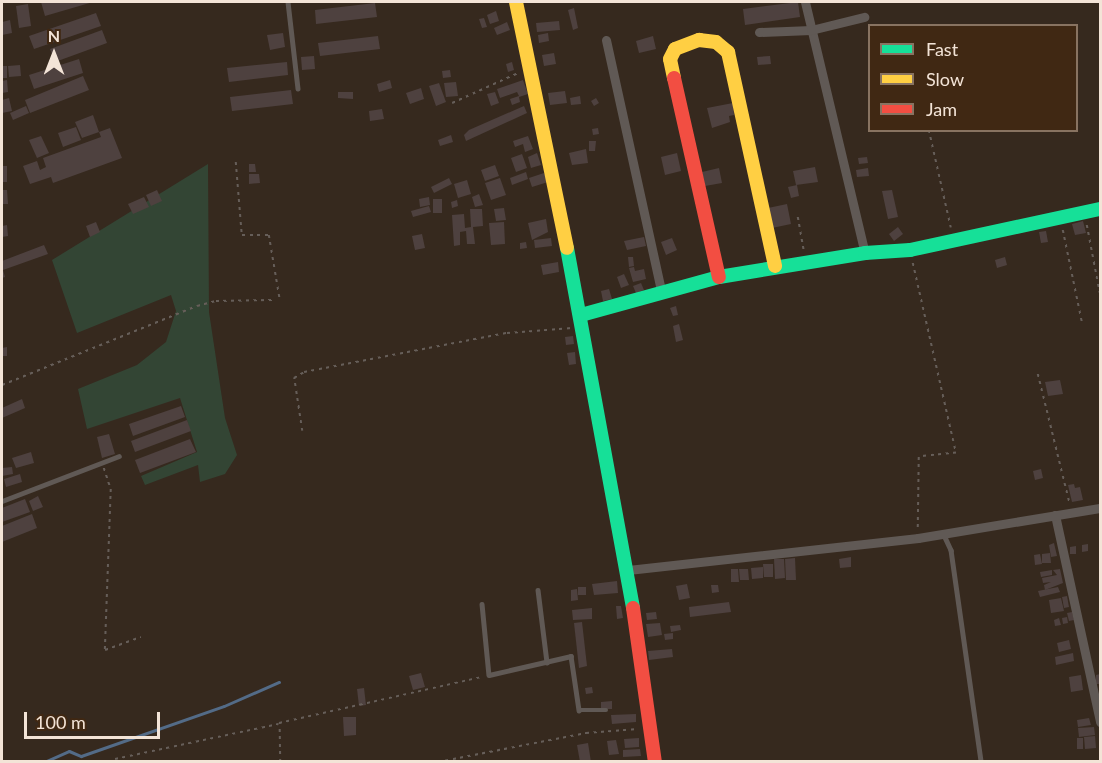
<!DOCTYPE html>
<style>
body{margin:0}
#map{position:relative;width:1102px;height:763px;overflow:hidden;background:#36291e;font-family:Lato,sans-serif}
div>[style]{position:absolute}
.green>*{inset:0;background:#334534}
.stream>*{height:3px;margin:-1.5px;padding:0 1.5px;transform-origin:1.5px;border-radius:1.5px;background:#536b87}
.building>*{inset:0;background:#4e413f}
.path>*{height:1.5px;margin-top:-0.75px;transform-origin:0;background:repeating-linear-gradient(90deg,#665e59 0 3px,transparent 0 7.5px)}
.lane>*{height:4.5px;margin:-2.25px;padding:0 2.25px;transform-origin:2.25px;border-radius:2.25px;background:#605955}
.street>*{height:9px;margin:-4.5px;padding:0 4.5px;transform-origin:4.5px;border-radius:4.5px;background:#605955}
.fast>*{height:14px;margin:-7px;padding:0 7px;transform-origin:7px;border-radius:7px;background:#16e098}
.slow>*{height:14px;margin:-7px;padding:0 7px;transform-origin:7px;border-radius:7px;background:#ffcf43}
.jam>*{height:14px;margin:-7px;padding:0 7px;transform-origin:7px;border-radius:7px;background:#f24e42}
span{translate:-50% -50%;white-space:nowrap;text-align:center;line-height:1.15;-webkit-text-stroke:4.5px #402813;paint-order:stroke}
.frame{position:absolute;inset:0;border:3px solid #f3e4d7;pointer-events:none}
.legend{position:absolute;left:868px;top:24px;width:210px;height:108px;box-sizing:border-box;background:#402813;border:2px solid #887361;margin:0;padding:8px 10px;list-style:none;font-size:18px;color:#f3e4d7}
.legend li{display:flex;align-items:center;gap:12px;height:30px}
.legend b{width:30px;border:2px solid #887361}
.north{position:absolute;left:24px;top:24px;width:60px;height:60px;-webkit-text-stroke:4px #402813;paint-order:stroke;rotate:0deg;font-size:16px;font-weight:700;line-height:24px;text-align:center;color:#f3e4d7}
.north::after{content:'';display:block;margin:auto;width:21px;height:27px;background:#f3e4d7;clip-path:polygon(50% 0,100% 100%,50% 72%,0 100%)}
.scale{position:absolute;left:24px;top:712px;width:136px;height:27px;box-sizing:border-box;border:3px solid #f3e4d7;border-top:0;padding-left:8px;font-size:18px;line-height:21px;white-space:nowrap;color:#f3e4d7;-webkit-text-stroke:4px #402813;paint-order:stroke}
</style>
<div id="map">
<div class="green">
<i style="clip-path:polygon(208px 164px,209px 312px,225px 418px,237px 455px,225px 474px,200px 482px,198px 465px,145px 485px,141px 476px,197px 452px,180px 398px,87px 429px,78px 389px,137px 365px,166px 342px,176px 311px,171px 295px,77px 333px,52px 260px)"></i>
</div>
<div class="stream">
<i style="left:44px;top:762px;width:27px;rotate:-24deg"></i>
<i style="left:69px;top:751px;width:13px;rotate:23deg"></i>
<i style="left:81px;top:756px;width:151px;rotate:-19.3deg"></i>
<i style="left:224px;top:706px;width:60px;rotate:-23.6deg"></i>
</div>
<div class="building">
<i style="clip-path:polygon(41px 2px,93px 2px,45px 16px)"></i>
<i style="clip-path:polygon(798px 2px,800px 17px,745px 25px,743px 9px)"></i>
<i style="clip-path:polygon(375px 3px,377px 17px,316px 24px,315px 10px)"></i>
<i style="clip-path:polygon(28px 4px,31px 26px,19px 28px,16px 6px)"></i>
<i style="clip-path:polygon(574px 8px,578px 28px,573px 30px,568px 10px)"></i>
<i style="clip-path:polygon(496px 11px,499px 21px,490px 24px,487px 15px)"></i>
<i style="clip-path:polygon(96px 13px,101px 26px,34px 49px,29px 36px)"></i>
<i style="clip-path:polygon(484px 18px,487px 27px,482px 28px,479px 19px)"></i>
<i style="clip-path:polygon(10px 20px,12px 33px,2px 35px,2px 22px)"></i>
<i style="clip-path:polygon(559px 21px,560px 30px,537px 32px,536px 23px)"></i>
<i style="clip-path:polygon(507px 22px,510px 30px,497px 35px,494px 28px)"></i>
<i style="clip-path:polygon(102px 30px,107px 43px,55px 62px,50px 49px)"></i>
<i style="clip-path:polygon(283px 33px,285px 47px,270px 50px,267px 35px)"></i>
<i style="clip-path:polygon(548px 33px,549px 41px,539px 43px,538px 35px)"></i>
<i style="clip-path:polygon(378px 36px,380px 49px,320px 56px,318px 43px)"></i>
<i style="clip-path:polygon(653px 36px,656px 49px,639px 53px,636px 41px)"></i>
<i style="clip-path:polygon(554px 53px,556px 64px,544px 66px,542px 55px)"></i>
<i style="clip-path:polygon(314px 56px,315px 69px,302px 70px,301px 57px)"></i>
<i style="clip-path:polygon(770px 56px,771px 64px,758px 65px,757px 57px)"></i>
<i style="clip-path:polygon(79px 59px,83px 73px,34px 89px,29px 75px)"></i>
<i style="clip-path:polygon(287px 62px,288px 75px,229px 82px,227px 68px)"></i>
<i style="clip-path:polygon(512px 62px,514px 70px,508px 72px,506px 64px)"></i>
<i style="clip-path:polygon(20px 65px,21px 76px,9px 77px,8px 66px)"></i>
<i style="clip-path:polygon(2px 66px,7px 66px,7px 78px,2px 78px)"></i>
<i style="clip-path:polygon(450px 70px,451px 77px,443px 78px,442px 71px)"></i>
<i style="clip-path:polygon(83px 76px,89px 90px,30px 113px,25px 100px)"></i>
<i style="clip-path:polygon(7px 80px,8px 92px,2px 93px,2px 81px)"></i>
<i style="clip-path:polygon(390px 80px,392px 88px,379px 92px,377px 84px)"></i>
<i style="clip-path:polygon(523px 80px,528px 94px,519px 97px,520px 102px,512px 105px,510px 99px,519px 96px,517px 92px,500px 98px,497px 89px)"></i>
<i style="clip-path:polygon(456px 82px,458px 96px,446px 97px,444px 83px)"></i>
<i style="clip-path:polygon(439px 83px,446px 102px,436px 106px,429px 86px)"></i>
<i style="clip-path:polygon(421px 88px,424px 99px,410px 104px,406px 93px)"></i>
<i style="clip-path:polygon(291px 90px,293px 104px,232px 111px,230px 97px)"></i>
<i style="clip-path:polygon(565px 91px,567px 103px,550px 105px,548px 93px)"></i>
<i style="clip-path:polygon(338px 92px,353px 92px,353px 99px,338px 98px)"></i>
<i style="clip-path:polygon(495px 92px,499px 103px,491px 106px,487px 94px)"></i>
<i style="clip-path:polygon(580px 96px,581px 104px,571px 105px,570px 98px)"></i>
<i style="clip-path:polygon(9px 98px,12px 111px,2px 113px,2px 100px)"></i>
<i style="clip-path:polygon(596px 98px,599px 103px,594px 106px,591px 101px)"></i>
<i style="clip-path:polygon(733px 103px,734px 115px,729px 116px,730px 122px,712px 128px,707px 108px)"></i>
<i style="clip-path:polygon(26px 106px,29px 113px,13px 120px,10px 113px)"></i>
<i style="clip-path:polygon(524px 106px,527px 113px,466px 141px,464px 135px,469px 130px)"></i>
<i style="clip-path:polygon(382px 109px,384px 119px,370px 121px,369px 111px)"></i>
<i style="clip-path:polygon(93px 115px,99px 132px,110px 128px,122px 158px,53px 183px,51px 177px,30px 184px,23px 166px,37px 161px,40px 170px,46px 167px,43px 158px,101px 137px,99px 132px,82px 138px,75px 122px)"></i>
<i style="clip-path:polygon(76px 127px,81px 140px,63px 147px,58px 133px)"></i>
<i style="clip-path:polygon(598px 128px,599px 134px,593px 135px,592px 129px)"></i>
<i style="clip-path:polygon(451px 135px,453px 142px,440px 146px,438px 140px)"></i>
<i style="clip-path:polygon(41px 136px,49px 153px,37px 158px,29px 140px)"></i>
<i style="clip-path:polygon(528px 136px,533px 149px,525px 152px,523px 144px,515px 147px,513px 141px)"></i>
<i style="clip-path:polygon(589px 141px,596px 141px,595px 151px,589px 151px)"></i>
<i style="clip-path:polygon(586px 149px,588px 163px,572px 165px,569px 153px)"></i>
<i style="clip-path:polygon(537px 153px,541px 165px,531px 168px,528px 157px)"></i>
<i style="clip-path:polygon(677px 153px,681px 171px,665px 175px,661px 157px)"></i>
<i style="clip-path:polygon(522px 154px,527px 168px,516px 172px,511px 158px)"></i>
<i style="clip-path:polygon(867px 157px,868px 163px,859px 164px,858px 158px)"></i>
<i style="clip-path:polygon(249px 164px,255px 164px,256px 172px,249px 172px)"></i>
<i style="clip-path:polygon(495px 165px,499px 176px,485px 181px,481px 170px)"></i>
<i style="clip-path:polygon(2px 166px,7px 166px,7px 182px,2px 182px)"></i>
<i style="clip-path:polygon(815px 167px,818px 182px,796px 185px,793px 171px)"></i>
<i style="clip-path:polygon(719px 168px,722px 183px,705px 186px,702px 172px)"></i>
<i style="clip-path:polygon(868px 168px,869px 176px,857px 177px,856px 170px)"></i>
<i style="clip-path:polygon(526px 172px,528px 179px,512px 185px,510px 178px)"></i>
<i style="clip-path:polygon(544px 173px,548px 182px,532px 187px,529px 178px)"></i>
<i style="clip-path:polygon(249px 174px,259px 174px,260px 183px,249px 184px)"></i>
<i style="clip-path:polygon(449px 178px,452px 184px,434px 193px,431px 187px)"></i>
<i style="clip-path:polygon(500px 178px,506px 195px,491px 200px,485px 183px)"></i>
<i style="clip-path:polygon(467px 180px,471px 194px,458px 198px,454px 184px)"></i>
<i style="clip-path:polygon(797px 185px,799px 196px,791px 198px,788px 187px)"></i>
<i style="clip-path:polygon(2px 190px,7px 190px,8px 204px,2px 204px)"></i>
<i style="clip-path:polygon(157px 190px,162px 201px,151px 206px,146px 195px)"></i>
<i style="clip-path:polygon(892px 190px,898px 217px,888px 219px,882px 191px)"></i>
<i style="clip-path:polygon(479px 194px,483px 205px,475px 207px,472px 197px)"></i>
<i style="clip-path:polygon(144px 197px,149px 207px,133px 214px,128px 204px)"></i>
<i style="clip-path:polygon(429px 197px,430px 205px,420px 207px,419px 199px)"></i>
<i style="clip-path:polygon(433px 199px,442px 199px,442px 213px,433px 213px)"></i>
<i style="clip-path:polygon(457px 200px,458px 206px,452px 208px,451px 202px)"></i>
<i style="clip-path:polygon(787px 204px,791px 224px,772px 228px,768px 208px)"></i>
<i style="clip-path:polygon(429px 206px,431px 212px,413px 217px,411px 211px)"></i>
<i style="clip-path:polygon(504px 208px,506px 220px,496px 221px,494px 209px)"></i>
<i style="clip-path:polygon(470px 209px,482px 209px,483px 226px,473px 227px,475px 244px,467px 244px,466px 231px,460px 232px,460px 245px,454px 246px,452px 215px,464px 214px,465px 228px,471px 227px)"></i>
<i style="clip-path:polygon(546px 219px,548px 232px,532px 240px,528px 223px)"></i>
<i style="clip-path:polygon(1083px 221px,1086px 233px,1075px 235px,1072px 224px)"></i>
<i style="clip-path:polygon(96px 222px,100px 232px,90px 237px,86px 226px)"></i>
<i style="clip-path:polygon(504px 222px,505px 244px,491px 245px,489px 223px)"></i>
<i style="clip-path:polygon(7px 225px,8px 236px,2px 237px,2px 226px)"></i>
<i style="clip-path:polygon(898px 227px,903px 234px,894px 241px,889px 234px)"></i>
<i style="clip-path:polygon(1046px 231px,1048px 242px,1041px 243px,1039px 232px)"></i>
<i style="clip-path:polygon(422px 234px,425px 248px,415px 250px,412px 236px)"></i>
<i style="clip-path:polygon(644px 237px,646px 246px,627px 250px,624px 241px)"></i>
<i style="clip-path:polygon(551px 238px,552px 246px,535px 248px,534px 240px)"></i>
<i style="clip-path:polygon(672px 238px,677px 250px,666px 255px,661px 242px)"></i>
<i style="clip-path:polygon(526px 242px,527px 248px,520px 249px,520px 243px)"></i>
<i style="clip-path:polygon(44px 245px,48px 254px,3px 270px,5px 277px,2px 278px,2px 261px)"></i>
<i style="clip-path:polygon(628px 257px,633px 257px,634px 266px,629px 267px)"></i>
<i style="clip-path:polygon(1005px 257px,1007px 265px,997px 268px,995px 260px)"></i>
<i style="clip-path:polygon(558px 262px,559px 272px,543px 275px,541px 265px)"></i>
<i style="clip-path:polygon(634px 267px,635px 271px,644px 269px,646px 279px,633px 282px,629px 268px)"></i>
<i style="clip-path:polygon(624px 274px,629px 285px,621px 288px,617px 277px)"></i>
<i style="clip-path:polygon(641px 283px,644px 290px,636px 293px,633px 286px)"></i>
<i style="clip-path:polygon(609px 289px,612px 299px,603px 301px,601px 291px)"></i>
<i style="clip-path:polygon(676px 306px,678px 315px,673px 316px,670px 308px)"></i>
<i style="clip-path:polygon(679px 324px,683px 340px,676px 342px,673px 326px)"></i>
<i style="clip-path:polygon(573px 336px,574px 344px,566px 345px,565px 337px)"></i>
<i style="clip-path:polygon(7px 347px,7px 356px,2px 356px,2px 348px)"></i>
<i style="clip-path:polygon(575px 352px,576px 364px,569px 365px,567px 353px)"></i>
<i style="clip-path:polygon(1060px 380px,1063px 394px,1048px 396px,1045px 382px)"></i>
<i style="clip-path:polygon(22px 399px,25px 408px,2px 418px,2px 408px)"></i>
<i style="clip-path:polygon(181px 406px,185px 417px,133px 436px,129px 424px)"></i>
<i style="clip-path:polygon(187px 420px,191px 431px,135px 452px,131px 441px)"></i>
<i style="clip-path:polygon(109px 434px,115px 454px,102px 458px,97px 437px)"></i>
<i style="clip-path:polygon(190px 439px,196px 452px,140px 473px,135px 460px)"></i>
<i style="clip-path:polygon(31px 452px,34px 463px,16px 468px,12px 458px)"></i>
<i style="clip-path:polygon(12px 467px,13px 474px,2px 476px,2px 468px)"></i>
<i style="clip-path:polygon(1041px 469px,1043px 478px,1035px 480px,1033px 471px)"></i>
<i style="clip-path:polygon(20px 474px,22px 482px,6px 487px,4px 479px)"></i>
<i style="clip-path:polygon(1074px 484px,1075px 488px,1080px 487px,1083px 500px,1072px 502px,1068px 485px)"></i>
<i style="clip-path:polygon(38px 496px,43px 507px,33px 511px,29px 501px)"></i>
<i style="clip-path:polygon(25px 499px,30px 512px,2px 522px,2px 508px)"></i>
<i style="clip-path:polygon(32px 514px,37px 528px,2px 542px,2px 526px)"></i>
<i style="clip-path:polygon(1054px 543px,1057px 556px,1051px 557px,1049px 545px)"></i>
<i style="clip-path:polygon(1088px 544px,1088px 551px,1082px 552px,1082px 545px)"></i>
<i style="clip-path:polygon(1076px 546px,1076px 554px,1070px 554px,1070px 547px)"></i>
<i style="clip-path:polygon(1050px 553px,1051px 563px,1042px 563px,1042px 554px)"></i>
<i style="clip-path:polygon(1040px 554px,1042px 564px,1035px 565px,1034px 555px)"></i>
<i style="clip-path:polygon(851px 557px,851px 567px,840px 568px,839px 559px)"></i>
<i style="clip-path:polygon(795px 558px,796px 580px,786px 580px,785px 559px)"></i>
<i style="clip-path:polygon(774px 559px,784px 559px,785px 578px,775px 579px)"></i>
<i style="clip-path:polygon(763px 564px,773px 564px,773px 577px,764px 577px)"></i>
<i style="clip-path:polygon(763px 567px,763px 578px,752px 579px,751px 568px)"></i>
<i style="clip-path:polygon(731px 569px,738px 569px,739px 582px,731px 582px)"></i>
<i style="clip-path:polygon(739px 569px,748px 569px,749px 580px,740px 580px)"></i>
<i style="clip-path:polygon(1060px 569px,1063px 583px,1045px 590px,1044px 585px,1051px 582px,1043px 583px,1042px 578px,1057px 575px,1053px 570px)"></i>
<i style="clip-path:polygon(1052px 570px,1052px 575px,1041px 577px,1040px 572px)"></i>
<i style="clip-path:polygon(617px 581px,618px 593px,594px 595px,592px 584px)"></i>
<i style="clip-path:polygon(687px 584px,690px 598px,679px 600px,676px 586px)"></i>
<i style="clip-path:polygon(711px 585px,718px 585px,719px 592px,712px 593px)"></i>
<i style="clip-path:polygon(578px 587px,586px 587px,586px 595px,578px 595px)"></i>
<i style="clip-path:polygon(1058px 587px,1060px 592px,1040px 597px,1038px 591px)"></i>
<i style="clip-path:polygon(577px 589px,578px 600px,571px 601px,571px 590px)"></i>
<i style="clip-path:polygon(1067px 596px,1069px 607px,1064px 608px,1062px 597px)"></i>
<i style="clip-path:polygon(1061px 598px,1064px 611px,1051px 613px,1049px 600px)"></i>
<i style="clip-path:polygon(729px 602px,731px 612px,690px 617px,689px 607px)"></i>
<i style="clip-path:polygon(616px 606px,621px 606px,623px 618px,617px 619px)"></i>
<i style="clip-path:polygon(592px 608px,592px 619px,573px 620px,572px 610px)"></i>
<i style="clip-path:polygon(656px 612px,657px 619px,647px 620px,646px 613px)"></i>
<i style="clip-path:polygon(1072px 612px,1074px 620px,1069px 621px,1067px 613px)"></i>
<i style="clip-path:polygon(1067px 617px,1068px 623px,1063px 624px,1062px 618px)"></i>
<i style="clip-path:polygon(1059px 618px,1061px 625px,1055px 626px,1054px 620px)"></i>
<i style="clip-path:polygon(582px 622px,587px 666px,579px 668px,574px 623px)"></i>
<i style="clip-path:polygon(660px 623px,662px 635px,648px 637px,646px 624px)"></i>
<i style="clip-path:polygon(680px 625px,681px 630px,671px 632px,670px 626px)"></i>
<i style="clip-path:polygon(673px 633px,673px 639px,665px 640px,664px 634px)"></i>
<i style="clip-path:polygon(1069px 640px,1071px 649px,1059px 652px,1057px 643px)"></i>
<i style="clip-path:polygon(672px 649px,673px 657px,649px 660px,648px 651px)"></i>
<i style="clip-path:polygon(1073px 653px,1074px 661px,1056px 665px,1055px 657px)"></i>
<i style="clip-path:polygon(421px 673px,425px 687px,413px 690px,409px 676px)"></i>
<i style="clip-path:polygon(1100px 674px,1100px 684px,1096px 684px,1096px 675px)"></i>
<i style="clip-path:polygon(1081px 675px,1083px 690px,1071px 692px,1069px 677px)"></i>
<i style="clip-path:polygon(592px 687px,593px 693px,586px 694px,585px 688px)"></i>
<i style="clip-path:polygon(364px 688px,366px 705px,359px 706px,357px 689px)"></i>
<i style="clip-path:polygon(612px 701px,612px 709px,601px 709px,601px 702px)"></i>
<i style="clip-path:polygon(636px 714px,636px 722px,612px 724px,611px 715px)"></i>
<i style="clip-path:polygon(343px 717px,356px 717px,356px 735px,344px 736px)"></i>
<i style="clip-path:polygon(1089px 718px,1091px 725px,1078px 727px,1077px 720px)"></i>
<i style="clip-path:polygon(1094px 727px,1095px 735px,1079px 737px,1078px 728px)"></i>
<i style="clip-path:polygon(1095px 736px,1096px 748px,1085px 749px,1084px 737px)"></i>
<i style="clip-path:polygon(639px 738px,639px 747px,625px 748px,624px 739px)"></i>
<i style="clip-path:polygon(1077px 738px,1083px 738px,1083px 749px,1077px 749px)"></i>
<i style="clip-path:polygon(616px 740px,619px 754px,609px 755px,607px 741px)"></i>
<i style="clip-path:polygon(588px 743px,591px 762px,580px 762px,577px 745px)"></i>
<i style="clip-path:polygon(640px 749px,641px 756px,623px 757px,623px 750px)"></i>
</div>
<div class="path">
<i style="left:902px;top:25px;width:1px;rotate:45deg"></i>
<i style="left:452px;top:103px;width:72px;rotate:-24.4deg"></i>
<i style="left:929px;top:130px;width:100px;rotate:77.3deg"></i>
<i style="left:236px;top:162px;width:73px;rotate:85.3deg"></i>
<i style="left:242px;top:235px;width:27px"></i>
<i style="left:269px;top:235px;width:66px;rotate:80.4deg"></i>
<i style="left:798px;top:217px;width:36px;rotate:80deg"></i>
<i style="left:1087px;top:225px;width:69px;rotate:79.2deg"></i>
<i style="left:1063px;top:230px;width:94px;rotate:78.3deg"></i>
<i style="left:913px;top:263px;width:195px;rotate:77.2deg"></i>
<i style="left:956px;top:453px;width:37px;rotate:174deg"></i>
<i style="left:919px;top:457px;width:71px;rotate:90.8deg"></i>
<i style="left:1038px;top:374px;width:134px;rotate:76.2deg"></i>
<i style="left:2px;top:385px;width:210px;rotate:-22.1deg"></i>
<i style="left:197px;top:306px;width:20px;rotate:-15deg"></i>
<i style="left:216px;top:301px;width:57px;rotate:-1deg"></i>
<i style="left:302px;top:431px;width:54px;rotate:-98.6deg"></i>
<i style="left:294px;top:378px;width:12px;rotate:-31deg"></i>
<i style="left:304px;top:372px;width:207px;rotate:-10.9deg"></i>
<i style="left:507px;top:333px;width:65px;rotate:-4.4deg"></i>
<i style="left:104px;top:468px;width:22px;rotate:72deg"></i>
<i style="left:111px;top:489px;width:161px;rotate:92.1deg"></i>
<i style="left:105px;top:650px;width:38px;rotate:-20deg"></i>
<i style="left:115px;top:759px;width:167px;rotate:-12.1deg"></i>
<i style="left:280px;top:762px;width:39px;rotate:-91deg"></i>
<i style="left:279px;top:723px;width:207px;rotate:-12.8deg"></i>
<i style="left:438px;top:762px;width:151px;rotate:-11.1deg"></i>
<i style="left:586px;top:733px;width:52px;rotate:-4.4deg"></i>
</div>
<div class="lane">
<i style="left:288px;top:2px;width:87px;rotate:83.4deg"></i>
<i style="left:2px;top:501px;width:125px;rotate:-21deg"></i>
<i style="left:944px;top:535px;width:17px;rotate:65deg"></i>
<i style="left:951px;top:550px;width:214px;rotate:81.9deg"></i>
<i style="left:538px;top:590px;width:73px;rotate:82.9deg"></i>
<i style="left:482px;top:604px;width:71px;rotate:84.4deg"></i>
<i style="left:489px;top:675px;width:84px;rotate:-13deg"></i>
<i style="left:571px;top:656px;width:55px;rotate:81.6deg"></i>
<i style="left:579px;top:710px;width:27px"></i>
</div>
<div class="street">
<i style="left:805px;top:2px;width:258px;rotate:76.6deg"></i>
<i style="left:759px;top:32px;width:52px;rotate:-2.2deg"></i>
<i style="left:811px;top:30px;width:55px;rotate:-13.8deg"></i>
<i style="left:606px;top:40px;width:260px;rotate:77.6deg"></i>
<i style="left:1055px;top:515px;width:212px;rotate:77.7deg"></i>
<i style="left:628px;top:570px;width:292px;rotate:-6.3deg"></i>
<i style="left:918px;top:538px;width:184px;rotate:-9.4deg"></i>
</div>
<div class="fast">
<i style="left:567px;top:248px;width:366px;rotate:79.6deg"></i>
<i style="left:581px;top:315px;width:143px;rotate:-15.4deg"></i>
<i style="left:719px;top:277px;width:148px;rotate:-9.3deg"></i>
<i style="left:865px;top:253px;width:45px;rotate:-3.8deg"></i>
<i style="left:910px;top:250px;width:194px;rotate:-12.2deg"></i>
</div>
<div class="slow">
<i style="left:516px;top:2px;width:251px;rotate:78.3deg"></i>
<i style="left:674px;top:78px;width:19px;rotate:-102deg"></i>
<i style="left:670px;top:59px;width:11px;rotate:-63deg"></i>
<i style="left:675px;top:49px;width:26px;rotate:-21deg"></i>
<i style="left:699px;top:40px;width:17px;rotate:7deg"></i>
<i style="left:716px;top:42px;width:16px;rotate:40deg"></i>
<i style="left:728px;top:52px;width:219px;rotate:77.6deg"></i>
</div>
<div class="jam">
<i style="left:674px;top:78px;width:204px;rotate:77.3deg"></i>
<i style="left:633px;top:608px;width:156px;rotate:81.9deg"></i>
</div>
<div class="frame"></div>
<ul class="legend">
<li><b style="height:8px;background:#16e098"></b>Fast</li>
<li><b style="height:8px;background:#ffcf43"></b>Slow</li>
<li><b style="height:8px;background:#f24e42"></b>Jam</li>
</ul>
<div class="north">N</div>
<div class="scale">100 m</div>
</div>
